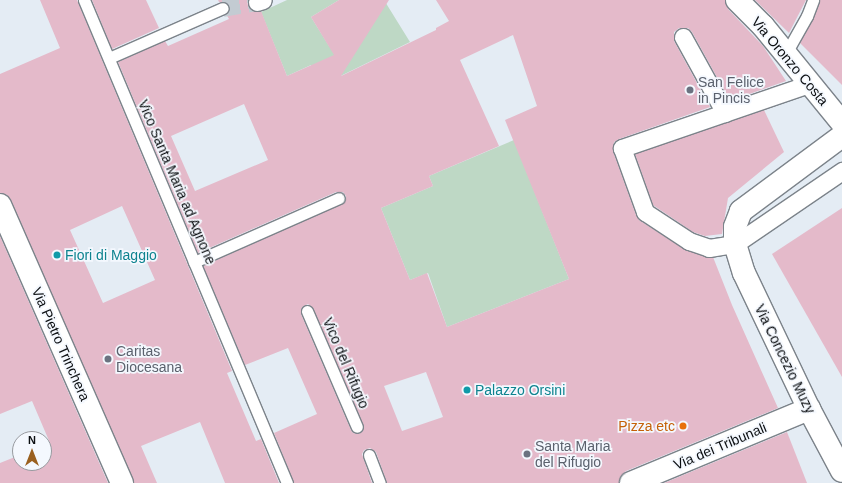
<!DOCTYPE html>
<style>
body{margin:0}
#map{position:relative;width:842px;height:483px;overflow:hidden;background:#e4ecf4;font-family:Helvetica,sans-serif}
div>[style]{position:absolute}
.green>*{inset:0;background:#bed8c5}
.building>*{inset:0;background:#e4baca}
.pedestrian-tunnel>*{height:17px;margin-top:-8.5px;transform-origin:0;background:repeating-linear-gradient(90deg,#c3cbd2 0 17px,transparent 0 25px)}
.roads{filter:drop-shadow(1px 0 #7c838a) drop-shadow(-1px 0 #7c838a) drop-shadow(0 1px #7c838a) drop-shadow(0 -1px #7c838a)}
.service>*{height:11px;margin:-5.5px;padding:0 5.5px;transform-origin:5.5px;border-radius:5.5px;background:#fff}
.pedestrian>*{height:17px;margin:-8.5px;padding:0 8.5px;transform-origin:8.5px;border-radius:8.5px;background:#fff}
.minor>*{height:22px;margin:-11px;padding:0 11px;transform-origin:11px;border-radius:11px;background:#fff}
.tertiary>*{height:22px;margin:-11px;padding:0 11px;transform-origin:11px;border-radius:11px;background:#fff}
.dots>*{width:11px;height:11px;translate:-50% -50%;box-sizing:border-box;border:2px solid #f4f8fe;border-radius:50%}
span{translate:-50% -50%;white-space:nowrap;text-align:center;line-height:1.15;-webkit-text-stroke:3.5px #f4f8fe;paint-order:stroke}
.street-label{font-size:14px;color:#0b0e11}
.worship-label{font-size:14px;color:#5b616d}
.left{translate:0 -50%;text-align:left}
.culture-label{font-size:14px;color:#0d838f}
.food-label{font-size:14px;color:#c56008}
.right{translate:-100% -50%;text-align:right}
.north{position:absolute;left:12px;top:431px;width:40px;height:40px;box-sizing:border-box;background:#f4f8fe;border:1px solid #979a9f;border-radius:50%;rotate:0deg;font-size:11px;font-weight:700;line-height:16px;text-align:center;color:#0b0e11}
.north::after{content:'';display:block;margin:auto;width:14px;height:18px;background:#9a601f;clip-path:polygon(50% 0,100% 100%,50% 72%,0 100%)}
</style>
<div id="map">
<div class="green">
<i style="clip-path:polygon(287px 0,339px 0,311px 17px,329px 46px,384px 0,410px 42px,320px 86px,311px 65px,287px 76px,261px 12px)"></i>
<i style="clip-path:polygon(514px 140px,569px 279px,447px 327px,428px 273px,410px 280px,381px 208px,433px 186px,429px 176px)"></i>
</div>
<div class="building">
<i style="clip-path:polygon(evenodd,40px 0,77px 0,232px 371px,227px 373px,256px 441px,261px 439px,279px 483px,225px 483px,200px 422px,141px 446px,157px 483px,134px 483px,11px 200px,7px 195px,0 193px,0 74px,60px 48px,40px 0,122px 206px,155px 280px,103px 303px,70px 230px,122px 206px)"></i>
<i style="clip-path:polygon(92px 0,146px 0,159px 28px,112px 49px)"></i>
<i style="clip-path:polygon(evenodd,218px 0,247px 0,248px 6px,251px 10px,261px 11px,287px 76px,334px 55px,311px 17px,339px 0,389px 0,341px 76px,436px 30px,436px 28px,449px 21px,436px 0,725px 0,728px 9px,763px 46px,786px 81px,730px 101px,692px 32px,688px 28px,679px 28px,674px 32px,674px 41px,710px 107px,619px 139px,614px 142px,613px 151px,636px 215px,639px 220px,684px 249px,706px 257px,713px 257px,732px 305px,778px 408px,626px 471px,621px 476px,619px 483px,387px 483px,376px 452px,370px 448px,364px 450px,362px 454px,372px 483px,294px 483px,274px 433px,317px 414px,288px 348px,245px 365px,203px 266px,342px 204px,345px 202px,346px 196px,343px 192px,336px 192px,198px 253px,118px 62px,165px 41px,168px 46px,229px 19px,226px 14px,230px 9px,229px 5px,227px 2px,219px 2px,218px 0,513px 35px,537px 106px,505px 120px,569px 279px,447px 327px,427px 273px,410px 280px,381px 208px,433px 186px,429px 176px,499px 146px,460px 60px,513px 35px,218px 0,244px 104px,268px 160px,195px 191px,171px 136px,244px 104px,218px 0,308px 304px,313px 308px,363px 424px,363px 431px,359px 434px,353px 433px,351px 430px,301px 314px,302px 307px,308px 304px,218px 0,426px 372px,443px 417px,402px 431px,384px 386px,426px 372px)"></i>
<i style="clip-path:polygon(755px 0,806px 0,789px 33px)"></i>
<i style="clip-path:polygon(820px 0,842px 0,842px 85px,800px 43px,813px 19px)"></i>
<i style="clip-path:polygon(764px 110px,784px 152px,728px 198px,722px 234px,705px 236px,693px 232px,653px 205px,635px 154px)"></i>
<i style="clip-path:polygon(842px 208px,842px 377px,772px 254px)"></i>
<i style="clip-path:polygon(0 236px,108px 483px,0 483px,0 463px,20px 455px,20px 463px,44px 463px,44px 445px,50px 443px,32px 401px,0 414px)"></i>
<i style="clip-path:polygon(787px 432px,807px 483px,664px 483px)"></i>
</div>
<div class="pedestrian-tunnel">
<i style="left:223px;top:8px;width:35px;rotate:-10deg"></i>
</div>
<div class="roads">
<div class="service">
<i style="left:84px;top:0;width:524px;rotate:67.2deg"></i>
<i style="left:785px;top:55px;width:45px;rotate:-60.6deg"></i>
<i style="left:807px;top:16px;width:17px;rotate:-69deg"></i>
<i style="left:109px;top:58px;width:124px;rotate:-23.7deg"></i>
<i style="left:194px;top:262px;width:158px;rotate:-23.8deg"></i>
<i style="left:307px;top:311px;width:126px;rotate:66.7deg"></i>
<i style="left:369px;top:455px;width:30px;rotate:69deg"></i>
</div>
<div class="pedestrian">
<i style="left:257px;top:2px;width:6px;rotate:-18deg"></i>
<i style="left:683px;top:37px;width:87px;rotate:61.1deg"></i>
<i style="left:809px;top:84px;width:198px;rotate:161.1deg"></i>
<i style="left:622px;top:148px;width:68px;rotate:70.2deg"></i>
<i style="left:645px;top:212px;width:53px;rotate:33.4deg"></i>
<i style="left:689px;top:241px;width:21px;rotate:19deg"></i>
<i style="left:709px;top:248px;width:26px;rotate:-9deg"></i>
<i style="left:735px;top:244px;width:130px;rotate:-34.3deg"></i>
</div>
<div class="minor">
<i style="left:737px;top:0;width:37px;rotate:45deg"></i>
<i style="left:763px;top:26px;width:125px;rotate:50.8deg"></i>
<i style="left:0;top:205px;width:304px;rotate:66.3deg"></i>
<i style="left:631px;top:483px;width:193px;rotate:-22.6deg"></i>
</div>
<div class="tertiary">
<i style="left:842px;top:136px;width:126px;rotate:143.4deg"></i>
<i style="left:741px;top:211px;width:17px;rotate:111deg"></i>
<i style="left:735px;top:227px;width:17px;rotate:90deg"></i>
<i style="left:735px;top:244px;width:30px;rotate:73deg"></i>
<i style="left:744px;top:273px;width:151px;rotate:64.5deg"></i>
<i style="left:809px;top:409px;width:70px;rotate:62deg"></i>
</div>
</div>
<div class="dots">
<i style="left:690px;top:90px;background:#6b7280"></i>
<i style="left:57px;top:255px;background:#0f9aa8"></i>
<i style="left:108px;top:359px;background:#6b7280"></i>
<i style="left:467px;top:390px;background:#0f9aa8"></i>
<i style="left:683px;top:426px;background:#e8710a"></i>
<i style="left:527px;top:454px;background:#6b7280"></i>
</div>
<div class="street-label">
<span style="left:790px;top:61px;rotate:50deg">Via Oronzo Costa</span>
<span style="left:177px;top:182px;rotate:67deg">Vico Santa Maria ad Agnone</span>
<span style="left:61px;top:344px;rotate:66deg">Via Pietro Trinchera</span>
<span style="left:785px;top:359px;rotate:64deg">Via Concezio Muzy</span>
<span style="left:346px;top:363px;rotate:67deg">Vico del Rifugio</span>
<span style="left:720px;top:446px;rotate:-23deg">Via dei Tribunali</span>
</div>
<div class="worship-label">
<span class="left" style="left:698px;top:90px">San Felice<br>in Pincis</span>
<span class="left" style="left:116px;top:359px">Caritas<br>Diocesana</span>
<span class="left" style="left:535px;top:454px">Santa Maria<br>del Rifugio</span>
</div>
<div class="culture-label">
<span class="left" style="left:65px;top:255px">Fiori di Maggio</span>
<span class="left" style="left:475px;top:390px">Palazzo Orsini</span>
</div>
<div class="food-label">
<span class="right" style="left:675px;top:426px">Pizza etc</span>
</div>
<div class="north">N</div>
</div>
